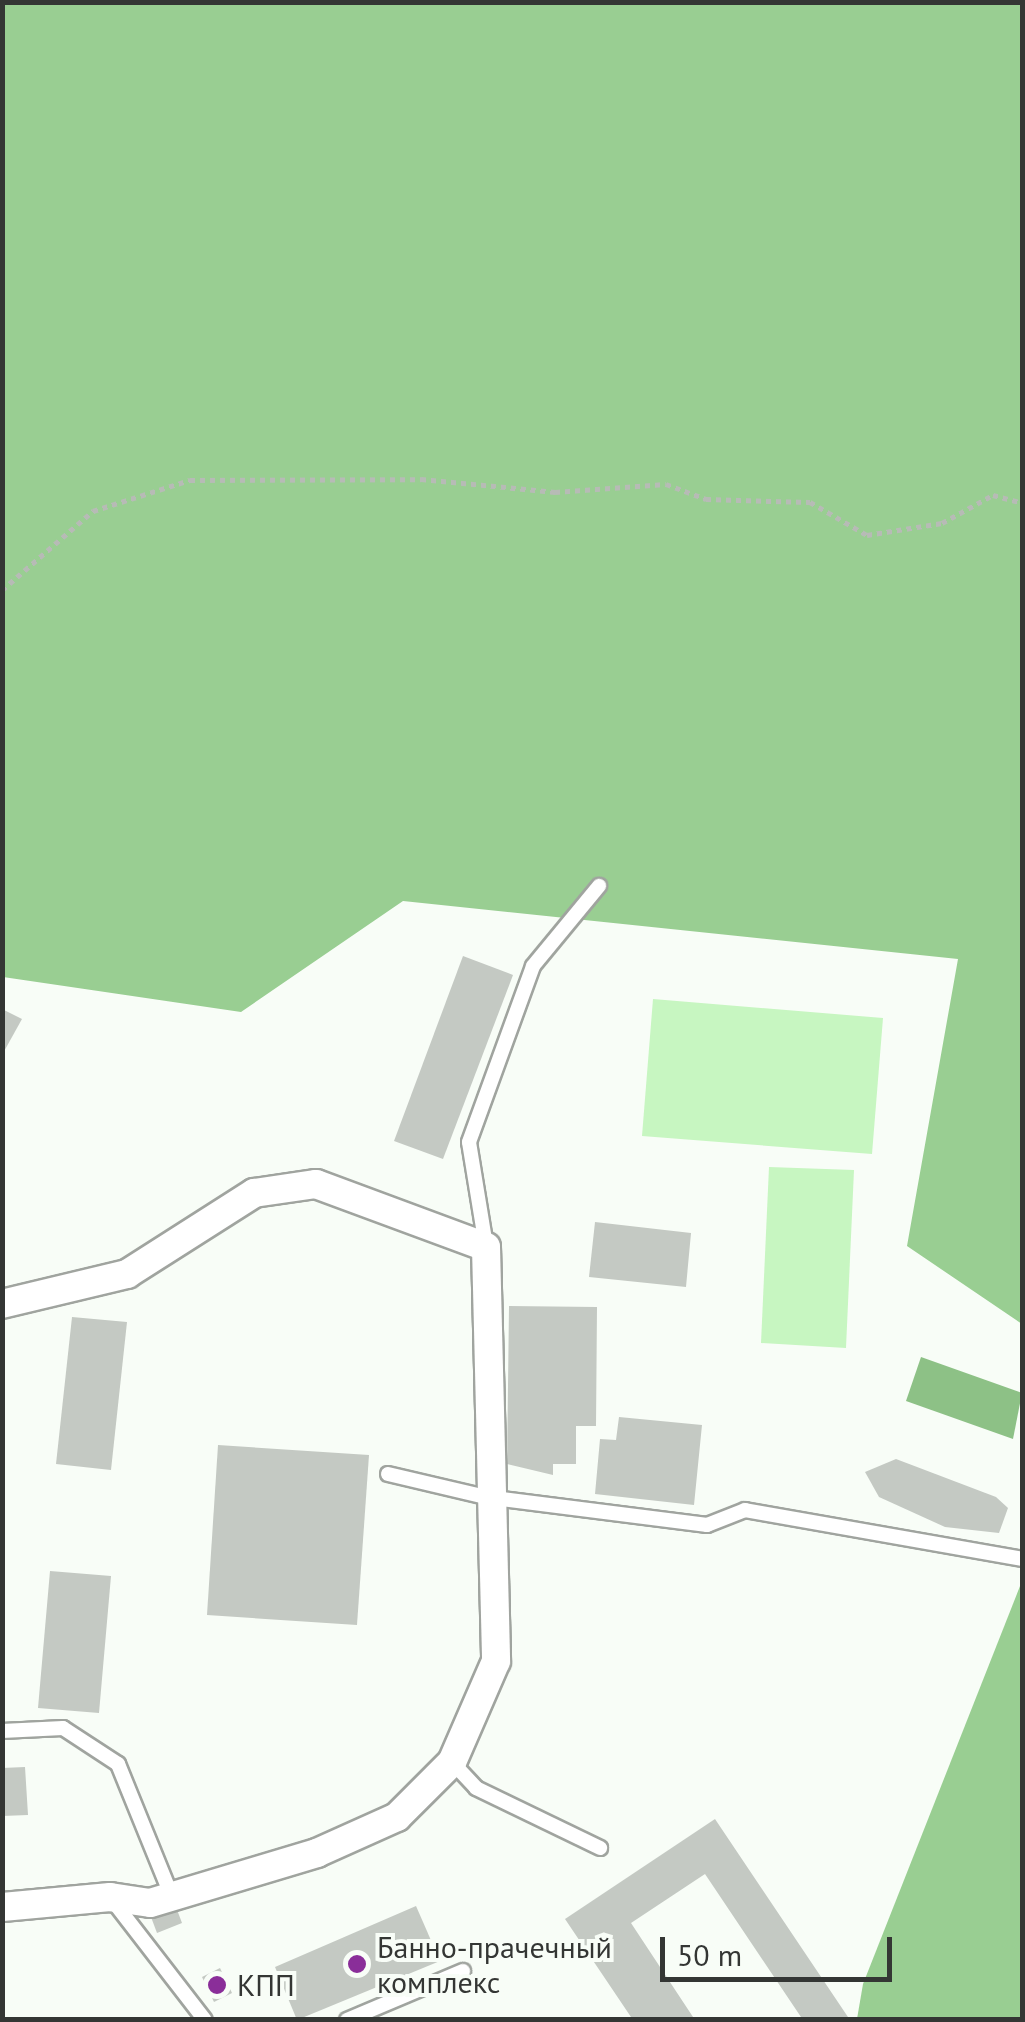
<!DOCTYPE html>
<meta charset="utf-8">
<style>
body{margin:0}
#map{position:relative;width:1025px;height:2022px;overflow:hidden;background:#f8fdf7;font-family:"PT Sans",sans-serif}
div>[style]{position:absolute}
.green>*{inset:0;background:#c7f6c1}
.forest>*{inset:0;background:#99ce92}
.water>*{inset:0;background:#8dc186}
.building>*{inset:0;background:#c4c9c3}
.path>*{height:5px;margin-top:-2.5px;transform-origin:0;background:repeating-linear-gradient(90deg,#b7bbb6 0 5px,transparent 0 10px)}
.roads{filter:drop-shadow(2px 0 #a0a49f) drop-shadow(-2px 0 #a0a49f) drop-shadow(0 2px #a0a49f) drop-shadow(0 -2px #a0a49f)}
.lane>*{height:14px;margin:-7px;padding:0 7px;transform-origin:7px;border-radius:7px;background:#fff}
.street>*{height:28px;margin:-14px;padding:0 14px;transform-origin:14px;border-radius:14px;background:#fff}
.dots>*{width:28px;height:28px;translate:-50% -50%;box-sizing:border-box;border:5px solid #f8fdf7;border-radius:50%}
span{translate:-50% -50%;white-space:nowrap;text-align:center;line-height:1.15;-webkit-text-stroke:8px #f8fdf7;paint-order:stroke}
.poi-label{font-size:30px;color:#343634}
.left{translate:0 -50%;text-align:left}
.frame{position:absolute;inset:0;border:5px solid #343634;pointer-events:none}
.scale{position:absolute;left:660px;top:1937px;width:232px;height:45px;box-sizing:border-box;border:5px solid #343634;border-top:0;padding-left:12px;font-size:30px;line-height:35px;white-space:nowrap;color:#343634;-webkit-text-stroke:8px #f8fdf7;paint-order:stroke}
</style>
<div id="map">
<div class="green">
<i style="clip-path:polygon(653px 999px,883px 1018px,872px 1154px,642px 1136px)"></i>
<i style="clip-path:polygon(769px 1167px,854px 1170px,846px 1348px,761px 1343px)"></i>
</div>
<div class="forest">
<i style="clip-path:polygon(3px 3px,1022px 3px,1022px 1324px,907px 1246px,958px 959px,403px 901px,241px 1012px,3px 977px)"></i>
<i style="clip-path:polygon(1022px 1581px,1022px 2019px,857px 2019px,863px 1984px)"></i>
</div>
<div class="water">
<i style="clip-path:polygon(921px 1357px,1022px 1393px,1013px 1439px,906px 1401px)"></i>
</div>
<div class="building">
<i style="clip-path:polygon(463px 956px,513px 975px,443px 1159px,394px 1141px)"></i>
<i style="clip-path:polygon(2px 1009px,22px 1019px,2px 1055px)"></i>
<i style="clip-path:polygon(595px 1222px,691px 1233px,686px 1287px,589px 1277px)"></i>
<i style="clip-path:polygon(509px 1306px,597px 1307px,596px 1426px,576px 1426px,576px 1464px,553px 1464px,553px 1475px,507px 1464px)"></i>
<i style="clip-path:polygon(72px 1317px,127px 1322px,111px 1470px,56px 1464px)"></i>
<i style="clip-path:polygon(619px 1417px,702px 1425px,694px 1505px,595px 1494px,600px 1439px,616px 1440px)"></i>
<i style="clip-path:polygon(218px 1445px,369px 1455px,357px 1625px,207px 1615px)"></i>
<i style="clip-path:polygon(896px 1459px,996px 1497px,1008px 1508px,999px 1533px,945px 1527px,879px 1497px,865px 1472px)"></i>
<i style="clip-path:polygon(50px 1571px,111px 1576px,99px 1713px,38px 1708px)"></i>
<i style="clip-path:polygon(25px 1767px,28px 1815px,2px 1816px,2px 1768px)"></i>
<i style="clip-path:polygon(715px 1819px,850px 2020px,803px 2020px,705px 1874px,631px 1923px,695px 2020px,633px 2020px,565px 1919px)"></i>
<i style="clip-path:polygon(416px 1906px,440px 1961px,297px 2020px,275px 1967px)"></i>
<i style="clip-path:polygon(176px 1907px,182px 1923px,157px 1933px,151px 1917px)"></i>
<i style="clip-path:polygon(220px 1968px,232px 1993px,214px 2002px,202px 1977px)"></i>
</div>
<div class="path">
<i style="left:2px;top:590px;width:121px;rotate:-41deg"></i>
<i style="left:93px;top:511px;width:102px;rotate:-17.7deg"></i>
<i style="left:190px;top:480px;width:231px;rotate:-0.2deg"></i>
<i style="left:421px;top:479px;width:135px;rotate:5.5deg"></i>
<i style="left:555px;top:492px;width:111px;rotate:-4.1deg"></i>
<i style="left:666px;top:484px;width:43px;rotate:20.6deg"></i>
<i style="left:706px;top:499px;width:104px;rotate:1.7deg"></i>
<i style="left:810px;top:502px;width:66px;rotate:30.1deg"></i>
<i style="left:867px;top:535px;width:76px;rotate:-9.1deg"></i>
<i style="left:942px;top:523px;width:58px;rotate:-28.8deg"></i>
<i style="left:993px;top:495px;width:30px;rotate:15deg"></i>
</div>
<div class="roads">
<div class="lane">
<i style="left:486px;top:1246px;width:105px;rotate:-99.3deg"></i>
<i style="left:469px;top:1142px;width:187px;rotate:-70deg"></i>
<i style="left:533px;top:966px;width:104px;rotate:-50.5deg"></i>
<i style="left:388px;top:1474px;width:101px;rotate:13.2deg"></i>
<i style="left:486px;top:1497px;width:223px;rotate:7.2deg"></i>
<i style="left:707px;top:1525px;width:41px;rotate:-21.5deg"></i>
<i style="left:745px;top:1510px;width:281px;rotate:10deg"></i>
<i style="left:2px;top:1731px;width:61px;rotate:-2.8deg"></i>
<i style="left:63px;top:1728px;width:66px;rotate:33.2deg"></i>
<i style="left:118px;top:1764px;width:144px;rotate:67.9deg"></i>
<i style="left:452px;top:1762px;width:35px;rotate:47deg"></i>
<i style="left:476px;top:1788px;width:138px;rotate:25.8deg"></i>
<i style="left:113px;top:1901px;width:150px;rotate:52.3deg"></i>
<i style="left:347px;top:2020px;width:126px;rotate:-22.9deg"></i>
</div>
<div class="street">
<i style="left:2px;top:1304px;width:129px;rotate:-13.5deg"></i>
<i style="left:127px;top:1274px;width:151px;rotate:-32.5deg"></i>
<i style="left:254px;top:1193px;width:63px;rotate:-8.3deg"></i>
<i style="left:316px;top:1184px;width:181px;rotate:20.3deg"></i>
<i style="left:486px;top:1247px;width:414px;rotate:88.6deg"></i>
<i style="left:496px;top:1661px;width:110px;rotate:113.5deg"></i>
<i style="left:452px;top:1762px;width:78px;rotate:135deg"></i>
<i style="left:397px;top:1817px;width:88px;rotate:155.8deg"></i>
<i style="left:317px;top:1853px;width:174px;rotate:163.3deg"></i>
<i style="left:150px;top:1903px;width:40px;rotate:-171.5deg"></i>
<i style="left:110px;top:1897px;width:108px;rotate:174.7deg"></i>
</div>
</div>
<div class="dots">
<i style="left:357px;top:1964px;background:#8a2e99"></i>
<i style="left:217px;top:1985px;background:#8a2e99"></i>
</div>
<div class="poi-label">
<span class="left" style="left:377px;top:1964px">Банно-прачечный<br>комплекс</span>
<span class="left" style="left:237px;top:1985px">КПП</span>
</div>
<div class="frame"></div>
<div class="scale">50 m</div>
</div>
